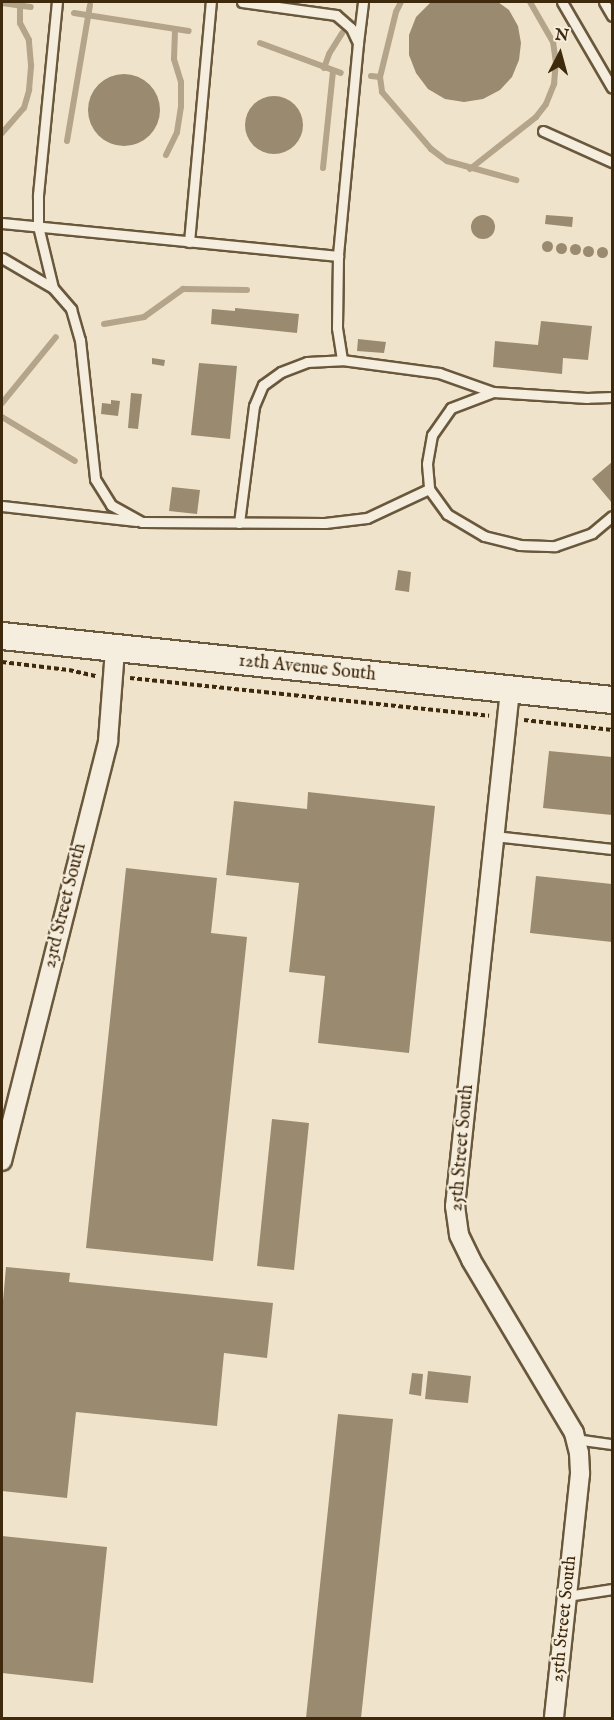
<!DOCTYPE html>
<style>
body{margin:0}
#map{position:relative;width:614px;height:1720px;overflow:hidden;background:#efe4cb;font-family:"IM FELL English",serif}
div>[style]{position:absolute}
.stream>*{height:6px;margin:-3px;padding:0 3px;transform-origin:3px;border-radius:3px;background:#b3a48a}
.building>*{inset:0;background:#9a8a6f}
.round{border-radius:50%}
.path>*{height:4px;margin-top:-2px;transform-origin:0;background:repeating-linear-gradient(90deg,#3e290c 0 4.5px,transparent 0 7.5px)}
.roads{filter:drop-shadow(2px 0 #6a583c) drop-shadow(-2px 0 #6a583c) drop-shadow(0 2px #6a583c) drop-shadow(0 -2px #6a583c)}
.lane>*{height:9px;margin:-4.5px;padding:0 4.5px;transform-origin:4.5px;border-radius:4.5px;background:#f5eddd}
.street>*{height:18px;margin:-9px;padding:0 9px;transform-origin:9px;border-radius:9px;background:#f5eddd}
.secondary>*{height:26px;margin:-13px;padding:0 13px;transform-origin:13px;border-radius:13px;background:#f5eddd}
span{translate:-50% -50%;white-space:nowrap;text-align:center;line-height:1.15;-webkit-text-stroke:4.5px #f5eddd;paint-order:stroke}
.street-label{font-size:18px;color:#3e290c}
.frame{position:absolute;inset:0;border:3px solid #3e290c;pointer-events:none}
.north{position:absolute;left:530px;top:24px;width:60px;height:60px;-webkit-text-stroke:4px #f5eddd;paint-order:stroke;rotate:6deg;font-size:16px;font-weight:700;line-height:24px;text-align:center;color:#3e290c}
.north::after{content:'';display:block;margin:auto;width:21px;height:27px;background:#3e290c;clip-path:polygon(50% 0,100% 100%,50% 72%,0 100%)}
</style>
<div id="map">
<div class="stream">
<i style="left:401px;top:2px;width:11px;rotate:117deg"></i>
<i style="left:396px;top:12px;width:67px;rotate:103.8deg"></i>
<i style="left:380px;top:77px;width:15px;rotate:82deg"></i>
<i style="left:382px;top:92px;width:75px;rotate:49.3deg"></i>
<i style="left:431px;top:149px;width:20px;rotate:37deg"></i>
<i style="left:447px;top:161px;width:72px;rotate:15.4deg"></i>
<i style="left:2px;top:3px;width:29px;rotate:8deg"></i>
<i style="left:74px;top:13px;width:116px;rotate:8.9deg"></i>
<i style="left:260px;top:43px;width:86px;rotate:20.3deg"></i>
<i style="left:324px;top:68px;width:15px;rotate:-70deg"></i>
<i style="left:329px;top:54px;width:25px;rotate:-58deg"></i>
<i style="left:371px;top:76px;width:9px;rotate:6deg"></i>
<i style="left:2px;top:133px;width:33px;rotate:-49deg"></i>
<i style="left:24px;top:108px;width:19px;rotate:-74deg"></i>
<i style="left:29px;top:90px;width:25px;rotate:-85deg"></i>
<i style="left:31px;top:65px;width:25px;rotate:-95deg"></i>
<i style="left:29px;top:40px;width:19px;rotate:-118deg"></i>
<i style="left:20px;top:23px;width:17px;rotate:-90deg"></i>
<i style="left:67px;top:141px;width:138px;rotate:-80.4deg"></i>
<i style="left:166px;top:155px;width:25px;rotate:-64deg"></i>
<i style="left:177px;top:132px;width:26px;rotate:-81deg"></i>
<i style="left:181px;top:106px;width:24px;rotate:-90deg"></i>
<i style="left:181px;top:82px;width:24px;rotate:-107deg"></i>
<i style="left:174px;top:59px;width:30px;rotate:-88deg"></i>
<i style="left:323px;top:168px;width:97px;rotate:-84.1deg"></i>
<i style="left:470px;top:169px;width:84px;rotate:-38.2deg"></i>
<i style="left:536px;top:117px;width:16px;rotate:-52deg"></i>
<i style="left:546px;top:104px;width:22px;rotate:-68deg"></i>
<i style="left:554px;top:84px;width:21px;rotate:-85deg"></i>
<i style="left:556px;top:63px;width:21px;rotate:-98deg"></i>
<i style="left:553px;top:42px;width:46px;rotate:-119.9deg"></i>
<i style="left:104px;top:324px;width:41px;rotate:-9.9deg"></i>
<i style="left:144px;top:317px;width:48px;rotate:-35.7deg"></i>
<i style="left:183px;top:289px;width:64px;rotate:0.9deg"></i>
<i style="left:2px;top:403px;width:85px;rotate:-50.7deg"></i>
<i style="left:2px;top:417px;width:85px;rotate:31.1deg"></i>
</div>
<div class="building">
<i style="clip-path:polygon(431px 2px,498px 2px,509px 10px,518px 26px,521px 43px,519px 60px,512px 77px,500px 90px,483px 99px,464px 102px,445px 99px,428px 89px,416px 73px,409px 55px,409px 35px,416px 17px)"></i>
<i class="round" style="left:88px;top:74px;width:72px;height:72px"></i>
<i class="round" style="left:245px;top:96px;width:58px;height:58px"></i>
<i style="clip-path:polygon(546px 215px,573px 217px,572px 227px,545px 224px)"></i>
<i class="round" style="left:471px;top:215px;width:24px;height:24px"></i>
<i class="round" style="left:541.5px;top:240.5px;width:11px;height:11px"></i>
<i class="round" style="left:555.5px;top:242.5px;width:11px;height:11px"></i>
<i class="round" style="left:569.5px;top:243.5px;width:11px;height:11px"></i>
<i class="round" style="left:582.5px;top:245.5px;width:11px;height:11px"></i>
<i class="round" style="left:596.5px;top:246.5px;width:11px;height:11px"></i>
<i style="clip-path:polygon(235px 308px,299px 314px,297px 333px,211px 324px,212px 309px,235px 311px)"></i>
<i style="clip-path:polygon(541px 321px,592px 326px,588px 360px,563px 358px,562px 374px,493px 367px,495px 341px,538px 345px)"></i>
<i style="clip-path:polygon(358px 339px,386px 342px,384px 353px,357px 351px)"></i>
<i style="clip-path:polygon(152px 358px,165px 360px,164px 366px,152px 364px)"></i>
<i style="clip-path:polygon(199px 363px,237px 366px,230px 439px,191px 435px)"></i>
<i style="clip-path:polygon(131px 393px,142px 394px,138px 429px,128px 428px)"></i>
<i style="clip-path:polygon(111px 400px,120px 401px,118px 416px,101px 414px,102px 403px,111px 404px)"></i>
<i style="clip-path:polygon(612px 462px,612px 503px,592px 479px)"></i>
<i style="clip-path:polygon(172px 487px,200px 490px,197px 514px,169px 511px)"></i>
<i style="clip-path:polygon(398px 570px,411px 572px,409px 592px,395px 590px)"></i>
<i style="clip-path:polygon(549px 751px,612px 757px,612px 815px,543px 808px)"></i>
<i style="clip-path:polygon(308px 792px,435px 806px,409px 1053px,318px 1043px,325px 976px,289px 972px,299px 883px,226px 875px,234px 801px,307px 809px)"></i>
<i style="clip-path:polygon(126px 868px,217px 878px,211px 933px,247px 937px,213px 1261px,86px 1248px)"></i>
<i style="clip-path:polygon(536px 876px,612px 884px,612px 942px,530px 933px)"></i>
<i style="clip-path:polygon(272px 1119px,309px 1123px,294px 1270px,257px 1266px)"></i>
<i style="clip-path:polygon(6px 1267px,70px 1273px,69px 1282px,273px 1303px,267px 1358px,224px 1353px,217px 1426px,76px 1412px,67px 1498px,2px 1491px,2px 1312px)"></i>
<i style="clip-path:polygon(428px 1371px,471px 1376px,468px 1403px,425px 1399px)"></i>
<i style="clip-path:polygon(412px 1373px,423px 1374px,421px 1396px,409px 1394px)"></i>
<i style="clip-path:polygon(338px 1414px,393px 1419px,361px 1718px,306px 1718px)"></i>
<i style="clip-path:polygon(2px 1536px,107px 1547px,93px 1683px,2px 1673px)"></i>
</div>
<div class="path">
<i style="left:2px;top:662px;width:67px;rotate:6.8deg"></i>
<i style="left:69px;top:670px;width:28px;rotate:13deg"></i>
<i style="left:130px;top:678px;width:361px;rotate:6deg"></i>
<i style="left:524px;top:720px;width:89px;rotate:6.5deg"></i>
</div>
<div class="roads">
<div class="lane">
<i style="left:242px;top:2px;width:95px;rotate:7.9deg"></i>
<i style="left:336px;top:15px;width:20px;rotate:41deg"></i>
<i style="left:351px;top:28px;width:17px;rotate:65deg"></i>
<i style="left:358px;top:43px;width:214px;rotate:95.4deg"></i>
<i style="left:338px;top:256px;width:72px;rotate:90.8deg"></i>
<i style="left:337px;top:328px;width:32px;rotate:81deg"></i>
<i style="left:562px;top:2px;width:99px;rotate:59.8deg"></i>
<i style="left:604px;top:2px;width:16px;rotate:60deg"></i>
<i style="left:358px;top:43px;width:41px;rotate:-83deg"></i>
<i style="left:543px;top:131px;width:76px;rotate:24.2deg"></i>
<i style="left:2px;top:223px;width:338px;rotate:5.6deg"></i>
<i style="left:189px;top:242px;width:241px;rotate:-84.8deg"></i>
<i style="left:2px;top:258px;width:59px;rotate:30.5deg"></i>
<i style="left:53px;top:288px;width:28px;rotate:49deg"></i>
<i style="left:71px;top:309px;width:32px;rotate:74deg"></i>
<i style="left:80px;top:340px;width:140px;rotate:83.8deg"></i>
<i style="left:95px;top:479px;width:31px;rotate:58deg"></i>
<i style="left:111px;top:505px;width:35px;rotate:29deg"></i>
<i style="left:142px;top:522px;width:183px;rotate:0.3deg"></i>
<i style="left:325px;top:523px;width:42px;rotate:-6.8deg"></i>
<i style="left:367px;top:518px;width:68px;rotate:-25.1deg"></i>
<i style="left:53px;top:288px;width:64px;rotate:-103.6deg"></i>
<i style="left:38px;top:226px;width:31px;rotate:-90deg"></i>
<i style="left:38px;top:195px;width:194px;rotate:-84.4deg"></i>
<i style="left:612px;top:397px;width:25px;rotate:178deg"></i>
<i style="left:587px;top:398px;width:94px;rotate:-176.3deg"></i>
<i style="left:493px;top:392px;width:45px;rotate:159.1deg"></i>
<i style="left:451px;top:408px;width:33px;rotate:125deg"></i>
<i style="left:432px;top:435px;width:29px;rotate:100deg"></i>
<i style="left:427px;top:464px;width:25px;rotate:85deg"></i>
<i style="left:429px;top:489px;width:31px;rotate:54deg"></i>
<i style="left:447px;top:514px;width:43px;rotate:30.7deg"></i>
<i style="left:484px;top:536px;width:36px;rotate:14deg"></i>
<i style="left:519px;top:545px;width:36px;rotate:2deg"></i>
<i style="left:555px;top:546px;width:39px;rotate:-19deg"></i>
<i style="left:592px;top:533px;width:26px;rotate:-40deg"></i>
<i style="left:2px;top:506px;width:135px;rotate:6.4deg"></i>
<i style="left:239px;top:523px;width:118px;rotate:-82.7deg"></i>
<i style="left:254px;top:406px;width:23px;rotate:-67deg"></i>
<i style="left:263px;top:385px;width:22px;rotate:-36deg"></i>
<i style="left:281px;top:372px;width:28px;rotate:-21deg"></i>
<i style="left:307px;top:362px;width:35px;rotate:-3deg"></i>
<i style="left:342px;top:360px;width:98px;rotate:7.6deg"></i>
<i style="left:439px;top:373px;width:57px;rotate:19.4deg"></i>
<i style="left:494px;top:836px;width:119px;rotate:6.3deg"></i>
<i style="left:575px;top:1439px;width:37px;rotate:8deg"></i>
<i style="left:567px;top:1596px;width:46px;rotate:-8.8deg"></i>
</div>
<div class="street">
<i style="left:510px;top:690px;width:519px;rotate:96.08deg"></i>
<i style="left:455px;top:1206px;width:29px;rotate:82deg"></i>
<i style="left:459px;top:1235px;width:28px;rotate:64deg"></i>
<i style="left:471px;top:1260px;width:201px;rotate:59.2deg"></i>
<i style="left:574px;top:1433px;width:21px;rotate:76deg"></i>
<i style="left:579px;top:1453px;width:21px;rotate:87deg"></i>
<i style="left:580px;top:1474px;width:245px;rotate:96.1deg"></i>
<i style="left:2px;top:1161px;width:433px;rotate:-75.8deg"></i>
<i style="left:108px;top:741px;width:92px;rotate:-85.6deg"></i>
</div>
<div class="secondary">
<i style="left:2px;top:636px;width:613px;rotate:5.99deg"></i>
</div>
</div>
<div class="street-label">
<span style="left:307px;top:669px;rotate:6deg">12th Avenue South</span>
<span style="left:66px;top:906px;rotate:-76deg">23rd Street South</span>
<span style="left:463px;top:1148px;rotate:-85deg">25th Street South</span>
<span style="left:565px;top:1619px;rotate:-84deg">25th Street South</span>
</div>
<div class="frame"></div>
<div class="north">N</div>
</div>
